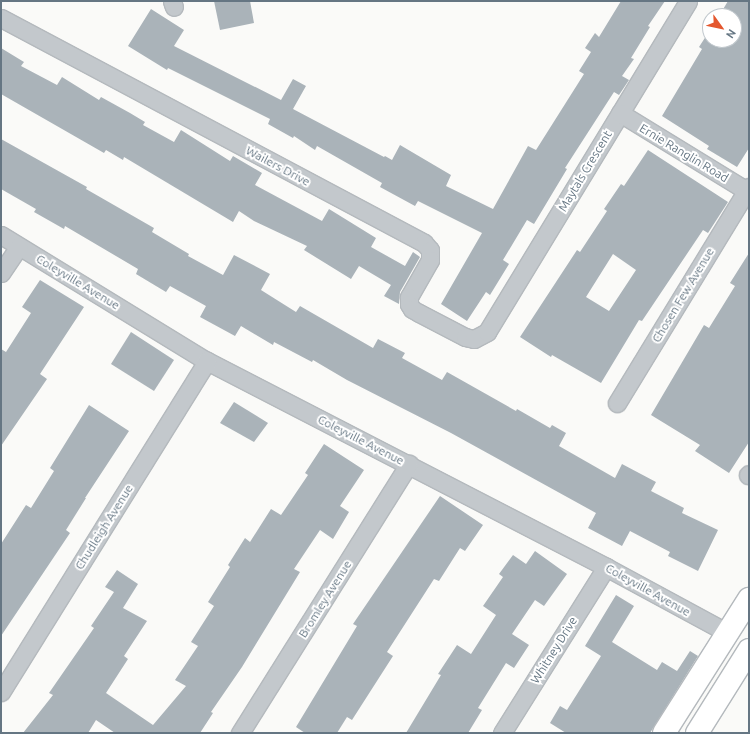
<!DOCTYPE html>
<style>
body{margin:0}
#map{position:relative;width:750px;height:734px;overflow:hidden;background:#fafaf8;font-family:Ubuntu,sans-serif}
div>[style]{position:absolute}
.building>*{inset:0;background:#aab3b9}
.roads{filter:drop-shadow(1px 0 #b4b9bd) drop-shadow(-1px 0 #b4b9bd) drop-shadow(0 1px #b4b9bd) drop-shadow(0 -1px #b4b9bd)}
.minor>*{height:17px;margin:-8.5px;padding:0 8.5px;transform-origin:8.5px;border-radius:8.5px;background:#c3c8cc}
.trunk>*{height:22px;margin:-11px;padding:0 11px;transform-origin:11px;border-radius:11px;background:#fff}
span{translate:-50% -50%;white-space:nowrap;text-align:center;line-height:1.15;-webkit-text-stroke:4px #fff;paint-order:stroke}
.street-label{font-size:12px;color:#657683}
.frame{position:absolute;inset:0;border:2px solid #657683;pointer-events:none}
.north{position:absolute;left:702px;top:8px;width:40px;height:40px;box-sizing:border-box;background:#fff;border:1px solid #c1c8cd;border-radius:50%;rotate:123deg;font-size:11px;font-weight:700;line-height:16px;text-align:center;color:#657683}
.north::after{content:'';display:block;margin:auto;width:14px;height:18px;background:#e4572e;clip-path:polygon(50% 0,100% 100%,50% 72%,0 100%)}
</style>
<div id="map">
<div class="building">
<i style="clip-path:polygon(214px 1px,250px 1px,254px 23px,220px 30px)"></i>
<i style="clip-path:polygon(621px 1px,665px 1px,648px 26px,650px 27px,631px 58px,634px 59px,622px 76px,629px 80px,619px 95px,614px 92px,565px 168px,567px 169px,534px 224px,527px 220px,503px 260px,509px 264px,490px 295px,486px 292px,467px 321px,441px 304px,482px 233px,418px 201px,415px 206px,380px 187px,382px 183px,317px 146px,315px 150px,294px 136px,293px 138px,268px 124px,270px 119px,168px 68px,167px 70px,128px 46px,151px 9px,184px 30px,174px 46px,281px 100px,293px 79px,306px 86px,293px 109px,384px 157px,385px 156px,392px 160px,400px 145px,451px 175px,446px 186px,493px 209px,528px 146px,536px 150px,584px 74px,579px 71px,591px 52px,585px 48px,595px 33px,599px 37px)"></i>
<i style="clip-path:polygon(728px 1px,749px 1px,749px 148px,737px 167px,707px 149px,709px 146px,662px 116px,702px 49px,699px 47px,710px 30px,710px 40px,734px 40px,734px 16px,719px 16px)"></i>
<i style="clip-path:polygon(1px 48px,24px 62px,21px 66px,57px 85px,62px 77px,99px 100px,101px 97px,130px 113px,145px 122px,143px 125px,174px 142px,181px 130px,230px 161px,233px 156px,262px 173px,255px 185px,322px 221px,329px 209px,376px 238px,371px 247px,405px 266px,413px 252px,420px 257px,400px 292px,399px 304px,384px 296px,391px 285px,359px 266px,351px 279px,304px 250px,307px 246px,254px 221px,239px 211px,233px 222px,124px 157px,123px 160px,106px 150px,104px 153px,1px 94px)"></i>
<i style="clip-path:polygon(1px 139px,87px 187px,86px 189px,154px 228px,152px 232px,189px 254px,188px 256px,223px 275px,234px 255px,270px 274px,261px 290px,296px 312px,300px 306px,373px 348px,378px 339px,405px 353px,402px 358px,442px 380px,447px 372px,516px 411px,517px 409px,550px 428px,552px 425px,566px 433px,559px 446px,615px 478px,622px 464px,656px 482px,651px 491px,684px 508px,682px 513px,718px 530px,698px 571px,668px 556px,670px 552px,630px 531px,622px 546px,588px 528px,596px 513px,451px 433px,347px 380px,313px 360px,312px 362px,274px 342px,273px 345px,241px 326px,235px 336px,200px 317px,206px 306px,170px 286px,166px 292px,136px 274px,138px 269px,65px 226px,64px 229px,34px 212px,36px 209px,1px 189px)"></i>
<i style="clip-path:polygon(evenodd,648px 150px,728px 202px,708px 233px,703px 230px,642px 321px,639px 320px,601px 383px,552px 355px,551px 357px,520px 337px,577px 250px,580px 252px,607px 211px,604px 209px,621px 184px,624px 186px,648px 150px,613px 254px,636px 270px,609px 311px,586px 297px,613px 254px)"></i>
<i style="clip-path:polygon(749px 253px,749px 442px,729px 473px,695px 451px,700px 445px,651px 415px,704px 325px,709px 328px,735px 286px,730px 283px)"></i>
<i style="clip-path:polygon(40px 280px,84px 307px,40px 374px,47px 379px,1px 446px,1px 349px,6px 352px,31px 313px,22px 307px)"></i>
<i style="clip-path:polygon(131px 332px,174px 360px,154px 391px,111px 364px)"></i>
<i style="clip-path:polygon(234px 402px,268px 423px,254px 442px,220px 423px)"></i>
<i style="clip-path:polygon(89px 405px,129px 431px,85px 498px,86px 498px,66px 530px,70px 533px,1px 636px,1px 544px,26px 505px,31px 508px,54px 471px,50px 468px)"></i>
<i style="clip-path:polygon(324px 444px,364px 470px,340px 506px,349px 512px,333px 539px,320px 530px,294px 569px,300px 572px,242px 667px,211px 712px,213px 713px,200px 733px,115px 733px,96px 720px,88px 733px,23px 733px,53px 695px,49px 693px,94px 628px,91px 626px,114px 592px,105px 587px,117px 570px,138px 584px,123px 608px,147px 621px,124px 656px,128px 659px,106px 693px,153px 725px,186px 686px,175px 680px,198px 646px,191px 642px,214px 606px,208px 602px,230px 567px,228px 565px,245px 538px,250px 542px,271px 509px,281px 515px,308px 475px,305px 473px)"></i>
<i style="clip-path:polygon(440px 496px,483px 525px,465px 551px,460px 548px,439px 581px,434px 579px,387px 652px,393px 656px,352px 720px,347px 717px,337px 733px,305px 733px,296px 727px,357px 626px,353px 624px)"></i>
<i style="clip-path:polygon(535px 551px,567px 574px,544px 606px,535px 600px,512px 634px,529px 645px,514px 668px,506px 663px,478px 708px,482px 710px,468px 733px,406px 733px,441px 675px,438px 674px,457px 645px,471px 654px,496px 615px,483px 606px,503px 577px,499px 574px,513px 555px,526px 564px)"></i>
<i style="clip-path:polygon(616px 595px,634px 606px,612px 642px,657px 670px,662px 662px,677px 671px,690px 651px,698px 656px,650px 733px,566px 733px,550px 723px,560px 706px,567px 710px,601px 656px,585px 646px)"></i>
</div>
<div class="roads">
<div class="minor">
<i style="left:172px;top:1px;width:6px;rotate:72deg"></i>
<i style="left:1px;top:18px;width:479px;rotate:28deg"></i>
<i style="left:424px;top:243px;width:9px;rotate:49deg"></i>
<i style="left:430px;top:250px;width:10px;rotate:90deg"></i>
<i style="left:430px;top:260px;width:43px;rotate:119.6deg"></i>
<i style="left:409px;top:297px;width:7px;rotate:90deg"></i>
<i style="left:409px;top:304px;width:6px;rotate:59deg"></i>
<i style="left:412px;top:309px;width:8px;rotate:30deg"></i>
<i style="left:419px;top:313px;width:52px;rotate:27.6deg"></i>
<i style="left:465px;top:337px;width:9px;rotate:13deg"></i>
<i style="left:474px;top:339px;width:15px;rotate:-28deg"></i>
<i style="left:487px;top:332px;width:387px;rotate:-58.7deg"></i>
<i style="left:620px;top:113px;width:151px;rotate:31.5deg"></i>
<i style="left:1px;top:235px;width:241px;rotate:31.5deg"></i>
<i style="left:207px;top:361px;width:449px;rotate:27.3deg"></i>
<i style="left:606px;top:567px;width:139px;rotate:28.4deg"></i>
<i style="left:1px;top:273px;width:32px;rotate:-56deg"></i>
<i style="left:617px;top:403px;width:253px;rotate:-58.6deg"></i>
<i style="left:748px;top:475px;width:1px;rotate:-45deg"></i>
<i style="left:1px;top:692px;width:390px;rotate:-58.1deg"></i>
<i style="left:240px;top:733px;width:318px;rotate:-57.9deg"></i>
<i style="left:502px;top:733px;width:196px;rotate:-57.9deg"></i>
</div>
<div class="trunk">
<i style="left:664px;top:733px;width:159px;rotate:-57.6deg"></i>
<i style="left:697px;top:733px;width:98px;rotate:-57.9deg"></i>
</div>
</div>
<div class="street-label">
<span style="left:684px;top:153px;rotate:31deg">Ernie Ranglin Road</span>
<span style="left:278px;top:166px;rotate:28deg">Wailers Drive</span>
<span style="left:585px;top:171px;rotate:-59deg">Maytals Crescent</span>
<span style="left:78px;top:282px;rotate:31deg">Coleyville Avenue</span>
<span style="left:683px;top:295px;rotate:-59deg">Chosen Few Avenue</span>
<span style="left:361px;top:440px;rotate:27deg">Coleyville Avenue</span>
<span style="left:104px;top:527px;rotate:-58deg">Chudleigh Avenue</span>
<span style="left:648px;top:590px;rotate:29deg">Coleyville Avenue</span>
<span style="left:325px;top:599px;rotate:-58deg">Bromley Avenue</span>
<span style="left:554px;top:650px;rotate:-58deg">Whitney Drive</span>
</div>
<div class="frame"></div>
<div class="north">N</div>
</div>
